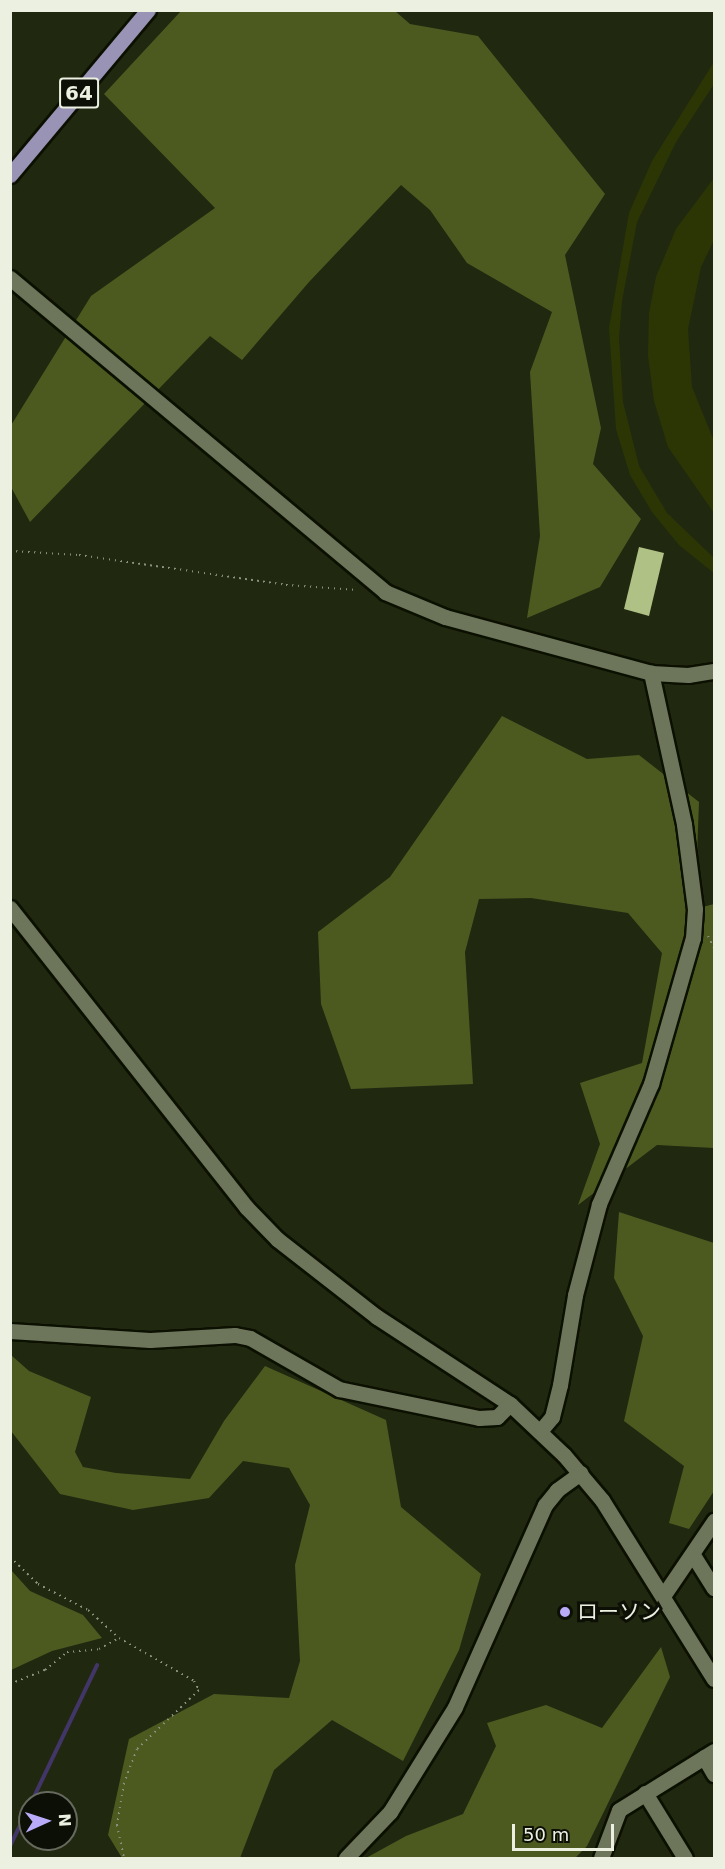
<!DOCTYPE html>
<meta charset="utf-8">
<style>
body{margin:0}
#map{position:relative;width:725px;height:1869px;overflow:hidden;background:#212810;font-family:"DejaVu Sans","Noto Sans JP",sans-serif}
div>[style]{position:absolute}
.green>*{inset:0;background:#2c3604}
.forest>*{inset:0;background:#4c5a20}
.stream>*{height:4px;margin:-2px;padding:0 2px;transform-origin:2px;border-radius:2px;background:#423668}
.building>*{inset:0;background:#afc185}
.path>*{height:2px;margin-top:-1px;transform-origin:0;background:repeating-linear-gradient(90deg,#8b917e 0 1.5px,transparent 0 6px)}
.roads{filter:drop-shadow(2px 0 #0b1000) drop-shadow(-2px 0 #0b1000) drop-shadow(0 2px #0b1000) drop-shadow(0 -2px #0b1000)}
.minor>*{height:15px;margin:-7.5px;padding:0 7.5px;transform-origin:7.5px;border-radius:7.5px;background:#6d755a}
.major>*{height:15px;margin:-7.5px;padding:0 7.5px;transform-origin:7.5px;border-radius:7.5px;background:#9994b6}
.dots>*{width:16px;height:16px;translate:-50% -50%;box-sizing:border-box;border:3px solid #0c0f06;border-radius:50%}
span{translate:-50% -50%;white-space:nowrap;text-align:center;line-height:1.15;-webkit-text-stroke:6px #0c0f06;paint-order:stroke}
.shield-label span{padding:2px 4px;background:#0c0f06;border:2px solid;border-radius:4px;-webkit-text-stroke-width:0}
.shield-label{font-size:20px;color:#ebf0e1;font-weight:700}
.poi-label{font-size:21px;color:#ebf0e1}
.left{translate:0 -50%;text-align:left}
.frame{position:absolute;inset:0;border:12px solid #ebf0e1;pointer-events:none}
.north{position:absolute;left:18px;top:1791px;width:60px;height:60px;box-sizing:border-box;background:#0c0f06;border:2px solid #65695e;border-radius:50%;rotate:87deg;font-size:16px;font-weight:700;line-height:24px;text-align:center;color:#ebf0e1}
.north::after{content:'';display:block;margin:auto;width:21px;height:27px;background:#b9abf7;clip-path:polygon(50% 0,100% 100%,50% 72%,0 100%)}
.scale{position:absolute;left:512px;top:1824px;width:102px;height:27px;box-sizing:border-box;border:3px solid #ebf0e1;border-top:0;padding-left:8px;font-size:18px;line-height:21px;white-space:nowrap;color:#ebf0e1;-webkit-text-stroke:4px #0c0f06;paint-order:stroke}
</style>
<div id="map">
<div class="green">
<i style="clip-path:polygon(714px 62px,714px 84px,676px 142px,637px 222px,622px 301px,619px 338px,623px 402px,639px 466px,667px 513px,714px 558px,714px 573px,679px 545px,652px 512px,630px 475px,616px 429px,609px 328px,629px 213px,652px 161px)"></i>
<i style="clip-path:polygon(714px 178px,714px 240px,701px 267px,688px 329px,692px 387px,714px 441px,714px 513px,668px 447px,654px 401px,648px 355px,649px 313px,656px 277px,676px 229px)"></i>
</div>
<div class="forest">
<i style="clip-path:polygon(181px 11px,395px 11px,410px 24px,478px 36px,605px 194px,565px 255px,601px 428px,593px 464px,641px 519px,600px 587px,527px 618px,540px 536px,530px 372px,552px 312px,467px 263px,430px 210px,401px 185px,309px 282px,242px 360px,210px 336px,30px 522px,11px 487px,10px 427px,91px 296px,215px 208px,104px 94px)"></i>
<i style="clip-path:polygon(502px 716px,587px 759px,639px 755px,699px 802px,695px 909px,714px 904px,714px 1148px,657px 1145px,578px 1205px,600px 1144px,580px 1083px,642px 1063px,662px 953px,628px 913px,531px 898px,479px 899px,465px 952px,473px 1084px,351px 1089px,321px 1004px,318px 932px,390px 877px)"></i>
<i style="clip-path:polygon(619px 1212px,714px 1243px,714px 1491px,689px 1529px,669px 1523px,684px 1466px,624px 1421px,643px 1336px,614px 1278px)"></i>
<i style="clip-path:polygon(11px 1355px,29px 1371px,91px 1397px,75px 1452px,83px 1467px,116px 1473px,190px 1479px,224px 1421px,265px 1366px,386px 1420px,401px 1507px,481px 1574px,459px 1650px,403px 1761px,332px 1720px,274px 1770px,240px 1858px,122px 1858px,108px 1835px,129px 1739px,214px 1694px,289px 1698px,300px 1661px,295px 1565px,310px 1505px,289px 1468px,243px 1461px,209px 1498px,133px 1510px,60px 1494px,11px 1431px)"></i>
<i style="clip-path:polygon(11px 1570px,30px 1591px,83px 1615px,102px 1638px,52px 1651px,11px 1670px)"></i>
<i style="clip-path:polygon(661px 1647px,670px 1677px,587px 1846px,575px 1858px,366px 1858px,406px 1836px,463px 1814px,496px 1746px,487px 1723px,546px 1705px,602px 1728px)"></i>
</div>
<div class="stream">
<i style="left:31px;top:1803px;width:153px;rotate:-64.4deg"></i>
<i style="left:10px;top:1846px;width:46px;rotate:-64deg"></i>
</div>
<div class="building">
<i style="clip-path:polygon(639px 547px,664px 553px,649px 616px,624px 609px)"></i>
</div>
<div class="path">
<i style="left:10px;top:551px;width:69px;rotate:3.3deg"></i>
<i style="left:79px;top:555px;width:209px;rotate:8.2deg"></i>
<i style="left:286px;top:585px;width:72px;rotate:4deg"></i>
<i style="left:708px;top:936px;width:13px;rotate:63deg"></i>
<i style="left:10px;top:1557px;width:39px;rotate:44deg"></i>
<i style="left:38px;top:1584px;width:56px;rotate:27.5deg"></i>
<i style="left:88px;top:1610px;width:42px;rotate:42.1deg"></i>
<i style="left:119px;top:1638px;width:86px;rotate:29.8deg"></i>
<i style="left:194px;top:1681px;width:10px;rotate:61deg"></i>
<i style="left:199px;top:1690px;width:86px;rotate:136.4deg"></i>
<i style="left:137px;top:1749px;width:36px;rotate:111deg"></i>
<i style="left:124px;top:1783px;width:43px;rotate:99.5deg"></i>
<i style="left:117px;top:1825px;width:34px;rotate:78deg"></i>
<i style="left:10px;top:1684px;width:38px;rotate:-22deg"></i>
<i style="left:45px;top:1670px;width:28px;rotate:-39deg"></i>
<i style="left:67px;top:1652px;width:32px;rotate:-5deg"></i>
<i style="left:99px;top:1649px;width:23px;rotate:-29deg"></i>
</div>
<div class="roads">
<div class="minor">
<i style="left:10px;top:278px;width:489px;rotate:39.9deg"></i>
<i style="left:385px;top:592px;width:65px;rotate:22.6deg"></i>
<i style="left:445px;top:617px;width:213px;rotate:15.2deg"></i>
<i style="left:651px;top:673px;width:37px;rotate:3deg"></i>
<i style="left:688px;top:675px;width:26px;rotate:-9deg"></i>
<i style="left:10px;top:908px;width:381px;rotate:51.7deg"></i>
<i style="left:246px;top:1207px;width:45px;rotate:45.9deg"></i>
<i style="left:277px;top:1239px;width:127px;rotate:38deg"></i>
<i style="left:377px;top:1317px;width:159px;rotate:33.2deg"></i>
<i style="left:510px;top:1404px;width:74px;rotate:43.4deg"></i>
<i style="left:564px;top:1455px;width:59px;rotate:49.8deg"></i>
<i style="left:602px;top:1500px;width:211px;rotate:58deg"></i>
<i style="left:10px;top:1331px;width:140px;rotate:3.7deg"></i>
<i style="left:150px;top:1340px;width:85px;rotate:-3.4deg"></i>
<i style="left:235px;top:1335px;width:15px;rotate:11deg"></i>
<i style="left:250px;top:1338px;width:103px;rotate:29.8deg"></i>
<i style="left:339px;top:1389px;width:143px;rotate:11.7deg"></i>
<i style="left:479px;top:1418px;width:18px;rotate:-3deg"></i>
<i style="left:497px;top:1417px;width:18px;rotate:-45deg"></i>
<i style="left:541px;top:1430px;width:17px;rotate:-50deg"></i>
<i style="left:552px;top:1417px;width:33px;rotate:-76deg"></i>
<i style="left:560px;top:1385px;width:91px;rotate:-80.5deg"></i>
<i style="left:575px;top:1295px;width:94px;rotate:-75.2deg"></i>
<i style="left:599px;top:1204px;width:131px;rotate:-66.6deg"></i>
<i style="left:651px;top:1084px;width:152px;rotate:-74deg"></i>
<i style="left:693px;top:938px;width:29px;rotate:-86deg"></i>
<i style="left:695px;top:909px;width:86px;rotate:-97.4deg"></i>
<i style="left:684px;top:824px;width:155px;rotate:-102.3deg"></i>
<i style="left:693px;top:1555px;width:39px;rotate:58deg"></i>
<i style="left:663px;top:1596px;width:91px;rotate:-55.8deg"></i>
<i style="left:704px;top:1757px;width:20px;rotate:60deg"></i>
<i style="left:645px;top:1793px;width:76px;rotate:58.4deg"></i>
<i style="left:346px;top:1858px;width:64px;rotate:-46.3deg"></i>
<i style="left:390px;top:1812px;width:123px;rotate:-58.2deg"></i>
<i style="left:455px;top:1707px;width:221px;rotate:-66deg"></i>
<i style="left:545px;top:1505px;width:19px;rotate:-51deg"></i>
<i style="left:557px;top:1490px;width:29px;rotate:-36deg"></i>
<i style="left:601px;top:1858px;width:51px;rotate:-69.4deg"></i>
<i style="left:619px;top:1810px;width:112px;rotate:-31.8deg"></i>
</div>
<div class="major">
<i style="left:10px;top:175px;width:215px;rotate:-50.1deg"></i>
</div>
</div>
<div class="dots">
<i style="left:565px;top:1612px;background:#b9abf7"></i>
</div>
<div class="shield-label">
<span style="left:79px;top:93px">64</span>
</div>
<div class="poi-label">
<span class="left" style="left:577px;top:1612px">ローソン</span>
</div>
<div class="frame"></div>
<div class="north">N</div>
<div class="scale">50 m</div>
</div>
